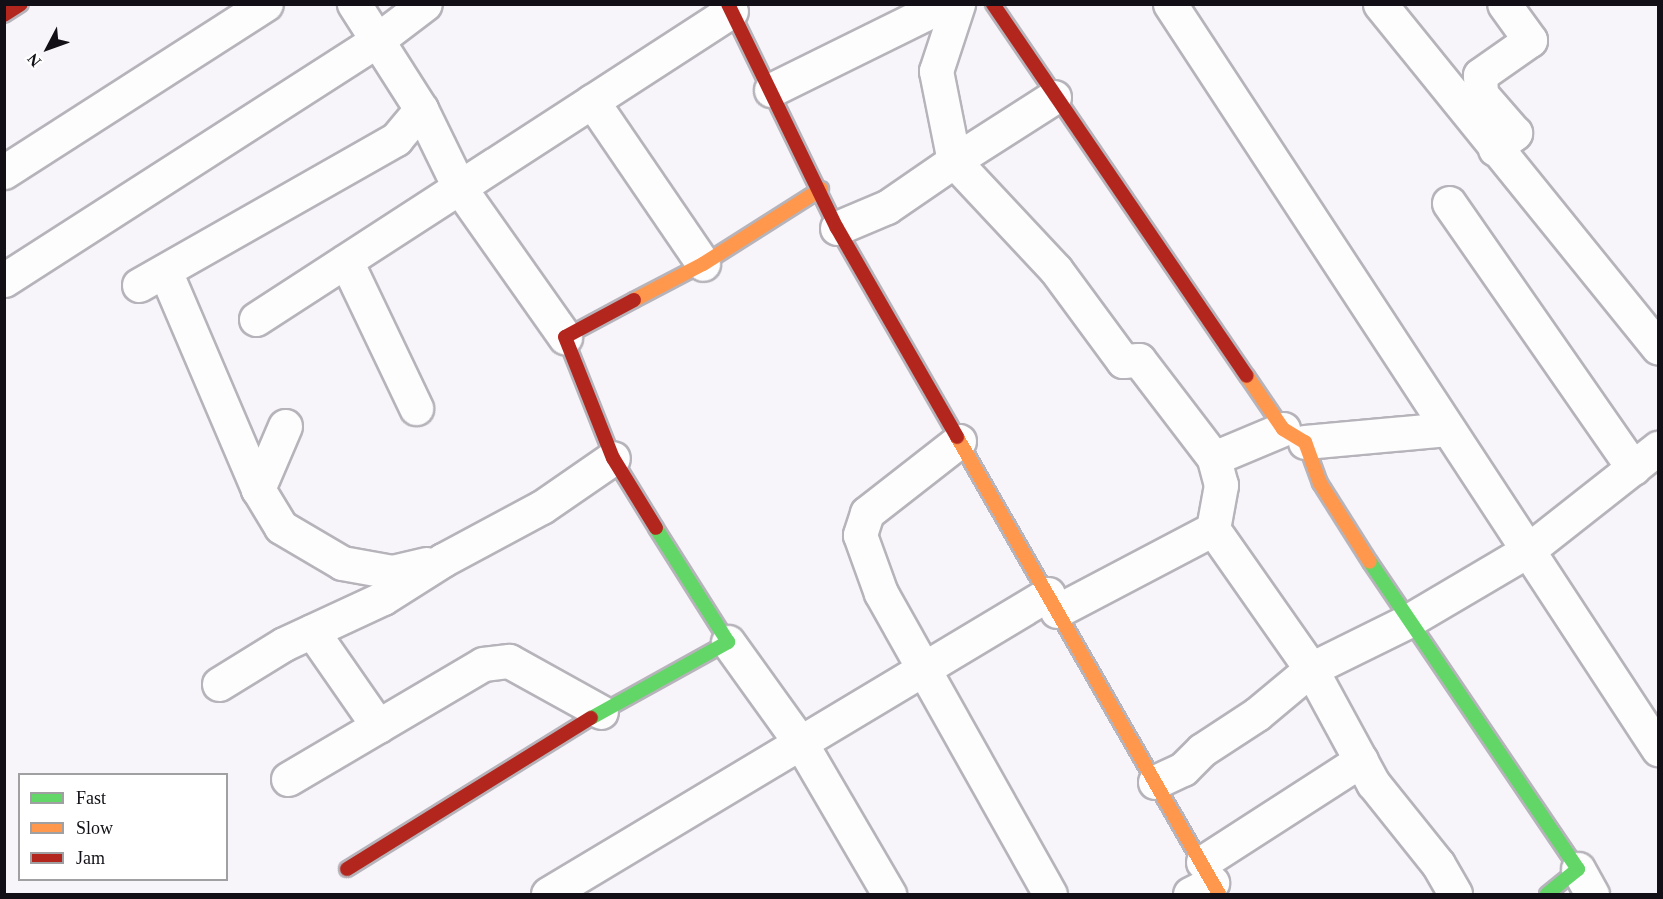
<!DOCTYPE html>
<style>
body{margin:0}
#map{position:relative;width:1663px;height:899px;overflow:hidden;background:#f7f4fa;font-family:"Times New Roman",serif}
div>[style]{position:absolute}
.roads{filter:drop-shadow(2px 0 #b6b4ba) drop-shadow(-2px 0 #b6b4ba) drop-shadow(0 2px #b6b4ba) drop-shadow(0 -2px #b6b4ba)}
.street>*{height:33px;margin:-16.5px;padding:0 16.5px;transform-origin:16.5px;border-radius:16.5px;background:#fefdfe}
.fast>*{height:14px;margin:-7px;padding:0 7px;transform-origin:7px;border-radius:7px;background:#63d668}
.slow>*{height:14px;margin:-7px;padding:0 7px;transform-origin:7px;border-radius:7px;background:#ff974d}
.jam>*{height:14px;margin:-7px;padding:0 7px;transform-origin:7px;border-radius:7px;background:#b3261e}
span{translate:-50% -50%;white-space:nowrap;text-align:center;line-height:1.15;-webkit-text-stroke:6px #fff;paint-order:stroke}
.frame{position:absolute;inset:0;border:6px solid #121016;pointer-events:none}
.legend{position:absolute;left:18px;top:773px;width:210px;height:108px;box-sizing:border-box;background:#fff;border:2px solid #a09fa2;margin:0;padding:8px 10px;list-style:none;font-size:18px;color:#121016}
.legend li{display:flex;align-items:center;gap:12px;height:30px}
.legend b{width:30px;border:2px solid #a09fa2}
.north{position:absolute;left:18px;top:18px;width:60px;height:60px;-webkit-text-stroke:4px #fff;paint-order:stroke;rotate:229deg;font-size:16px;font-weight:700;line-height:24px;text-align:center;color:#121016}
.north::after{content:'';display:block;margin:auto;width:21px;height:27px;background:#121016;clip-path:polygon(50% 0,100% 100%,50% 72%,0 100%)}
</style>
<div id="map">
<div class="roads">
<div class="street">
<i style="left:1170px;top:4px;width:891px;rotate:56.77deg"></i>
<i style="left:1380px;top:4px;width:442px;rotate:51deg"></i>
<i style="left:771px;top:90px;width:194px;rotate:-26.3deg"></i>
<i style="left:1054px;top:97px;width:119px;rotate:147.4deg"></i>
<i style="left:954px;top:161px;width:149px;rotate:46.9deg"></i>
<i style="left:1056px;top:270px;width:113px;rotate:53.6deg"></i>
<i style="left:1123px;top:361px;width:16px;rotate:-4deg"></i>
<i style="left:1139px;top:360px;width:123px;rotate:52.6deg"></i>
<i style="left:592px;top:101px;width:197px;rotate:55.7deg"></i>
<i style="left:421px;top:109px;width:87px;rotate:64deg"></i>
<i style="left:459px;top:187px;width:184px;rotate:54.8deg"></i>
<i style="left:1495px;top:149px;width:26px;rotate:-39deg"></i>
<i style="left:1515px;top:133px;width:52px;rotate:-131.1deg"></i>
<i style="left:1481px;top:94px;width:19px;rotate:-93deg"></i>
<i style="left:1480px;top:75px;width:61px;rotate:-35deg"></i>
<i style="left:1530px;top:40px;width:44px;rotate:-125.8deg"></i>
<i style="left:4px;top:172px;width:311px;rotate:-32.7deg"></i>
<i style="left:1449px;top:203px;width:323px;rotate:55.2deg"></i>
<i style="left:837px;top:228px;width:54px;rotate:-22.8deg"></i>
<i style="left:887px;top:207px;width:81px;rotate:-34.5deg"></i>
<i style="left:954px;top:161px;width:92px;rotate:-101.3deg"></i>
<i style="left:936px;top:71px;width:71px;rotate:-71.8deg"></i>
<i style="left:346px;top:261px;width:163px;rotate:64.5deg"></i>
<i style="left:165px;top:271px;width:237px;rotate:66.9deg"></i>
<i style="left:4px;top:280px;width:442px;rotate:-32.7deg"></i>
<i style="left:376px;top:41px;width:61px;rotate:-37.1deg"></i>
<i style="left:139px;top:285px;width:296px;rotate:-29.6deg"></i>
<i style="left:396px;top:139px;width:39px;rotate:-50deg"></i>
<i style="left:421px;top:109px;width:125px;rotate:-122.5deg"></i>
<i style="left:256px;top:319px;width:566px;rotate:-32.96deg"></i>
<i style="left:285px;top:426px;width:69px;rotate:113.2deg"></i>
<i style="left:258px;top:489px;width:44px;rotate:58.8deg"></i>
<i style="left:281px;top:527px;width:71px;rotate:30.5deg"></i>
<i style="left:342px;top:563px;width:51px;rotate:10.2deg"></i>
<i style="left:392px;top:572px;width:35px;rotate:-13deg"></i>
<i style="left:959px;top:441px;width:117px;rotate:142deg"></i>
<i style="left:867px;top:513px;width:23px;rotate:108deg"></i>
<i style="left:860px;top:535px;width:62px;rotate:70.1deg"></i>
<i style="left:881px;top:593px;width:345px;rotate:60.7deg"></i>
<i style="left:1305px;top:442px;width:143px;rotate:-5.2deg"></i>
<i style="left:1213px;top:529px;width:45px;rotate:-79.7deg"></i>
<i style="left:1221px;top:485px;width:28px;rotate:-105deg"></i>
<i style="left:1214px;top:458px;width:75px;rotate:-22.8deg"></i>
<i style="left:1057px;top:611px;width:176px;rotate:-27.7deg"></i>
<i style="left:1213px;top:529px;width:171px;rotate:55deg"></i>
<i style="left:1311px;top:669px;width:130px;rotate:61.5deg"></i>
<i style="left:1373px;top:783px;width:104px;rotate:51.3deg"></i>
<i style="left:1438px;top:864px;width:34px;rotate:60deg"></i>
<i style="left:312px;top:631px;width:116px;rotate:55.2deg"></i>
<i style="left:728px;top:642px;width:127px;rotate:54.3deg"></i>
<i style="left:802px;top:745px;width:173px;rotate:59.7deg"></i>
<i style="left:219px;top:684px;width:76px;rotate:-31.6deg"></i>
<i style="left:284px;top:644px;width:109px;rotate:-24.9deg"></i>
<i style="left:383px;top:598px;width:71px;rotate:-32.3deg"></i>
<i style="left:443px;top:560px;width:112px;rotate:-28.2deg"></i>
<i style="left:542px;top:507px;width:86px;rotate:-34.6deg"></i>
<i style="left:288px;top:779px;width:226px;rotate:-30.5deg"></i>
<i style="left:483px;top:664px;width:26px;rotate:-7deg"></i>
<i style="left:509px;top:661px;width:105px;rotate:29deg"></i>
<i style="left:1155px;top:782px;width:31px;rotate:-25deg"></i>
<i style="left:1183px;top:769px;width:27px;rotate:-45deg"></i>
<i style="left:1202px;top:750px;width:66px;rotate:-33.2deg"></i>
<i style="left:1257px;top:714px;width:70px;rotate:-39.8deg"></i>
<i style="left:1311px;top:669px;width:108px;rotate:-26.3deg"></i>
<i style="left:1408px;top:621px;width:138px;rotate:-30.5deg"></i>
<i style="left:1527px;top:551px;width:167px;rotate:-38.2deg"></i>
<i style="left:1203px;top:862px;width:188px;rotate:-32.8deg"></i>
<i style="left:1578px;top:869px;width:29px;rotate:61deg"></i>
<i style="left:548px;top:894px;width:583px;rotate:-30.96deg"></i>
<i style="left:1190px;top:894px;width:25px;rotate:-27deg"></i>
</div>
<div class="fast">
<i style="left:1370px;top:562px;width:371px;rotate:55.9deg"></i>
<i style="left:1578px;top:869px;width:40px;rotate:141deg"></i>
<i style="left:591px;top:718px;width:157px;rotate:-29deg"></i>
<i style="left:728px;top:642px;width:135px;rotate:-122.3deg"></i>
</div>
<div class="slow">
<i style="left:634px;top:300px;width:78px;rotate:-27.6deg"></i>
<i style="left:703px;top:264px;width:140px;rotate:-32.4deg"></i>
<i style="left:1247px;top:376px;width:64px;rotate:55.8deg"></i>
<i style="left:1283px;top:429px;width:26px;rotate:31deg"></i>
<i style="left:1305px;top:442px;width:44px;rotate:69.9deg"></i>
<i style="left:1320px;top:483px;width:93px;rotate:57.7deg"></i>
<i style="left:957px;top:437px;width:527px;rotate:60.17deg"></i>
</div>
<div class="jam">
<i style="left:728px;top:4px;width:249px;rotate:64.1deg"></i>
<i style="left:837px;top:228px;width:241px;rotate:60.1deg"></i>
<i style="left:993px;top:4px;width:450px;rotate:55.7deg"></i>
<i style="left:4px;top:15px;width:20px;rotate:-33deg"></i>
<i style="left:634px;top:300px;width:78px;rotate:151.8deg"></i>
<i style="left:565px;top:337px;width:130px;rotate:68.4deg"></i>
<i style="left:613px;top:458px;width:82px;rotate:58.4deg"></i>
<i style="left:347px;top:869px;width:287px;rotate:-31.8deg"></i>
</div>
</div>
<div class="frame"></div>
<ul class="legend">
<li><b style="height:8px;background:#63d668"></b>Fast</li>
<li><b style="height:8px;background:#ff974d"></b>Slow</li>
<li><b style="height:8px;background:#b3261e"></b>Jam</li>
</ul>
<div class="north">N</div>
</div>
